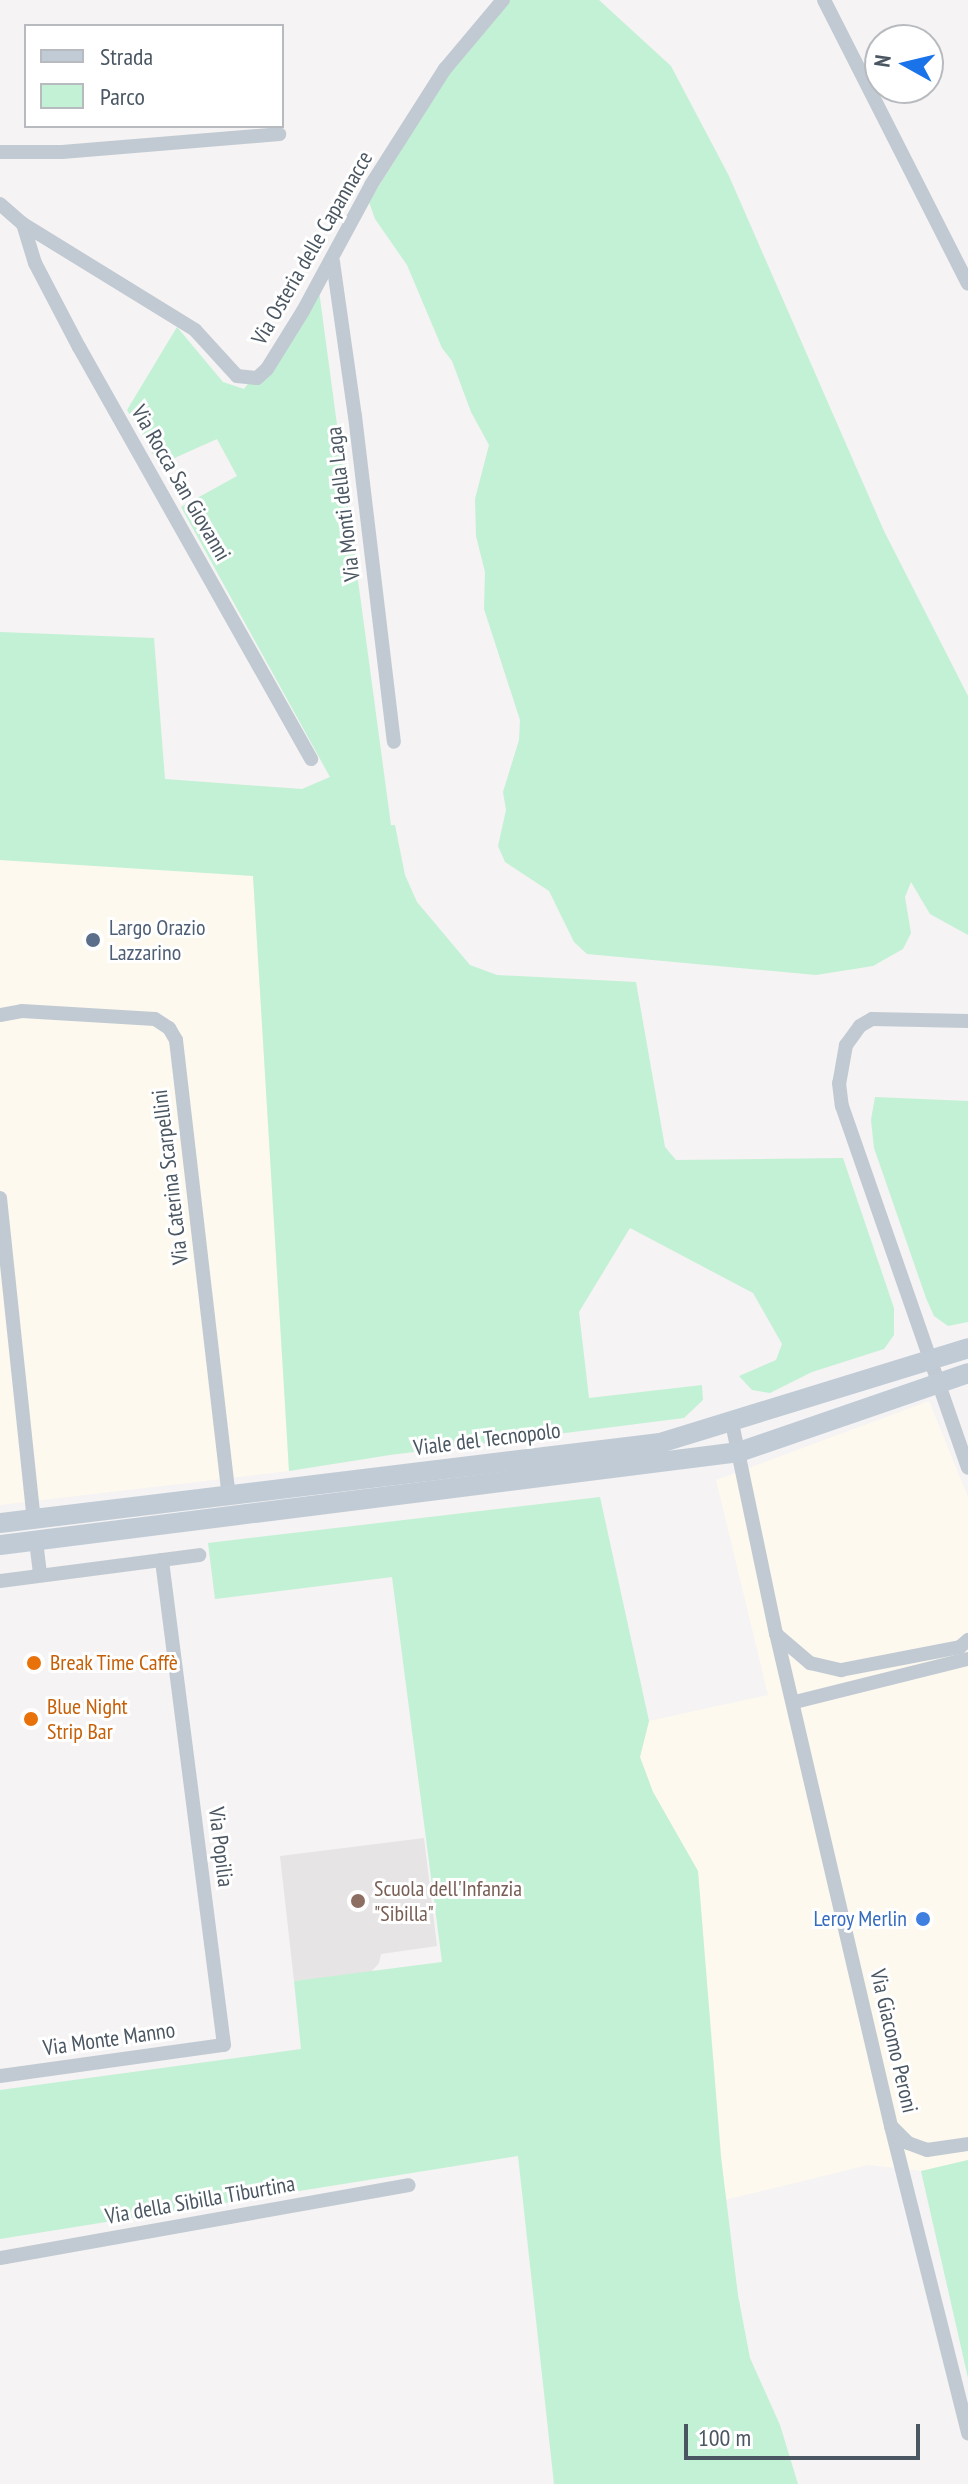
<!DOCTYPE html>
<meta charset="utf-8">
<style>
body{margin:0}
#map{position:relative;width:968px;height:2484px;overflow:hidden;background:#f5f3f3;font-family:"PT Sans Narrow",sans-serif}
div>[style]{position:absolute}
.commercial>*{inset:0;background:#fdf9ef}
.education>*{inset:0;background:#e6e4e5}
.green>*{inset:0;background:#c3f1d5}
.minor>*{height:14px;margin:-7px;padding:0 7px;transform-origin:7px;border-radius:7px;background:#c1cad2}
.secondary>*{height:20px;margin:-10px;padding:0 10px;transform-origin:10px;border-radius:10px;background:#c1cbd6}
.dots>*{width:22px;height:22px;translate:-50% -50%;box-sizing:border-box;border:4px solid #fff;border-radius:50%}
span{translate:-50% -50%;white-space:nowrap;text-align:center;line-height:1.15;-webkit-text-stroke:6px #fff;paint-order:stroke}
.street-label{font-size:22px;color:#4a5661}
.service-label{font-size:22px;color:#4e5e75}
.left{translate:0 -50%;text-align:left}
.food-label{font-size:22px;color:#c56008}
.education-label{font-size:22px;color:#785e54}
.shop-label{font-size:22px;color:#366cbe}
.right{translate:-100% -50%;text-align:right}
.legend{position:absolute;left:24px;top:24px;width:260px;height:104px;box-sizing:border-box;background:#fff;border:2px solid #b7bbc0;margin:0;padding:10px 14px;list-style:none;font-size:24px;color:#4a5661}
.legend li{display:flex;align-items:center;gap:16px;height:40px}
.legend b{width:40px;border:2px solid #b7bbc0}
.north{position:absolute;left:864px;top:24px;width:80px;height:80px;box-sizing:border-box;background:#fff;border:2px solid #b7bbc0;border-radius:50%;rotate:278deg;font-size:22px;font-weight:700;line-height:32px;text-align:center;color:#4a5661}
.north::after{content:'';display:block;margin:auto;width:28px;height:36px;background:#1a73e8;clip-path:polygon(50% 0,100% 100%,50% 72%,0 100%)}
.scale{position:absolute;left:684px;top:2424px;width:236px;height:36px;box-sizing:border-box;border:4px solid #4a5661;border-top:0;padding-left:10px;font-size:24px;line-height:28px;white-space:nowrap;color:#4a5661;-webkit-text-stroke:6px #fff;paint-order:stroke}
</style>
<div id="map">
<div class="commercial">
<i style="clip-path:polygon(0 860px,253px 875px,289px 1471px,0 1505px)"></i>
<i style="clip-path:polygon(929px 1401px,968px 1497px,968px 2160px,921px 2171px,868px 2165px,725px 2200px,698px 1871px,653px 1792px,640px 1757px,649px 1721px,768px 1695px,716px 1480px)"></i>
</div>
<div class="education">
<i style="clip-path:polygon(424px 1838px,437px 1946px,381px 1954px,379px 1963px,371px 1972px,294px 1981px,280px 1856px)"></i>
</div>
<div class="green">
<i style="clip-path:polygon(509px 0,599px 0,671px 66px,729px 176px,884px 531px,968px 696px,968px 935px,930px 914px,911px 882px,905px 897px,911px 933px,903px 949px,873px 966px,816px 975px,587px 954px,574px 942px,549px 891px,505px 862px,498px 846px,506px 810px,503px 792px,519px 740px,520px 720px,484px 609px,485px 572px,476px 536px,475px 499px,489px 445px,471px 412px,452px 361px,442px 348px,407px 265px,375px 219px,369px 202px,463px 50px)"></i>
<i style="clip-path:polygon(319px 291px,391px 825px,395px 825px,405px 875px,417px 902px,470px 965px,497px 975px,636px 982px,665px 1147px,676px 1160px,843px 1158px,894px 1308px,894px 1335px,884px 1349px,812px 1372px,770px 1393px,752px 1390px,739px 1376px,776px 1360px,782px 1344px,753px 1293px,630px 1228px,579px 1312px,589px 1398px,702px 1385px,703px 1400px,684px 1418px,390px 1455px,289px 1471px,253px 876px,0 860px,0 632px,154px 638px,165px 779px,302px 789px,330px 777px,181px 507px,237px 476px,217px 439px,159px 465px,127px 410px,177px 327px,223px 382px,244px 389px)"></i>
<i style="clip-path:polygon(875px 1097px,968px 1101px,968px 1322px,948px 1326px,934px 1316px,926px 1298px,874px 1148px,871px 1120px)"></i>
<i style="clip-path:polygon(600px 1497px,649px 1721px,640px 1757px,653px 1792px,698px 1871px,721px 2157px,738px 2295px,750px 2358px,780px 2425px,798px 2484px,554px 2484px,518px 2156px,0 2239px,0 2090px,301px 2049px,294px 1981px,442px 1962px,392px 1577px,215px 1599px,208px 1543px)"></i>
<i style="clip-path:polygon(968px 2160px,968px 2378px,921px 2171px)"></i>
</div>
<div class="minor">
<i style="left:824px;top:0;width:318px;rotate:63.1deg"></i>
<i style="left:0;top:152px;width:62px"></i>
<i style="left:62px;top:152px;width:218px;rotate:-4.7deg"></i>
<i style="left:0;top:204px;width:30px;rotate:41deg"></i>
<i style="left:23px;top:224px;width:202px;rotate:31.6deg"></i>
<i style="left:195px;top:330px;width:62px;rotate:47.6deg"></i>
<i style="left:237px;top:376px;width:20px;rotate:6deg"></i>
<i style="left:257px;top:378px;width:13px;rotate:-42deg"></i>
<i style="left:267px;top:369px;width:68px;rotate:-58.2deg"></i>
<i style="left:303px;top:311px;width:143px;rotate:-61.6deg"></i>
<i style="left:371px;top:185px;width:138px;rotate:-57.5deg"></i>
<i style="left:445px;top:69px;width:90px;rotate:-50deg"></i>
<i style="left:23px;top:224px;width:41px;rotate:72.9deg"></i>
<i style="left:35px;top:263px;width:95px;rotate:62.4deg"></i>
<i style="left:79px;top:347px;width:473px;rotate:60.6deg"></i>
<i style="left:333px;top:262px;width:156px;rotate:81.9deg"></i>
<i style="left:355px;top:416px;width:328px;rotate:83.2deg"></i>
<i style="left:0;top:1015px;width:22px;rotate:-10deg"></i>
<i style="left:22px;top:1011px;width:133px;rotate:3.4deg"></i>
<i style="left:155px;top:1019px;width:17px;rotate:33deg"></i>
<i style="left:169px;top:1028px;width:14px;rotate:60deg"></i>
<i style="left:176px;top:1040px;width:458px;rotate:83.4deg"></i>
<i style="left:968px;top:1021px;width:96px;rotate:-178.8deg"></i>
<i style="left:872px;top:1019px;width:14px;rotate:150deg"></i>
<i style="left:860px;top:1026px;width:24px;rotate:126deg"></i>
<i style="left:846px;top:1045px;width:39px;rotate:100deg"></i>
<i style="left:839px;top:1083px;width:23px;rotate:83deg"></i>
<i style="left:842px;top:1106px;width:383px;rotate:70.8deg"></i>
<i style="left:0;top:1198px;width:323px;rotate:84deg"></i>
<i style="left:732px;top:1423px;width:215px;rotate:78.2deg"></i>
<i style="left:776px;top:1633px;width:506px;rotate:76.87deg"></i>
<i style="left:891px;top:2126px;width:317px;rotate:75.9deg"></i>
<i style="left:36px;top:1541px;width:34px;rotate:83deg"></i>
<i style="left:0;top:1581px;width:201px;rotate:-7.4deg"></i>
<i style="left:776px;top:1634px;width:45px;rotate:40.5deg"></i>
<i style="left:810px;top:1663px;width:32px;rotate:13deg"></i>
<i style="left:841px;top:1670px;width:121px;rotate:-10.9deg"></i>
<i style="left:960px;top:1647px;width:11px;rotate:-41deg"></i>
<i style="left:795px;top:1702px;width:178px;rotate:-14deg"></i>
<i style="left:0;top:2076px;width:226px;rotate:-7.9deg"></i>
<i style="left:224px;top:2045px;width:489px;rotate:-97.3deg"></i>
<i style="left:891px;top:2126px;width:24px;rotate:45deg"></i>
<i style="left:908px;top:2143px;width:20px;rotate:20deg"></i>
<i style="left:927px;top:2150px;width:41px;rotate:-8.3deg"></i>
<i style="left:0;top:2258px;width:415px;rotate:-10.1deg"></i>
</div>
<div class="secondary">
<i style="left:0;top:1523px;width:665px;rotate:-6.91deg"></i>
<i style="left:660px;top:1443px;width:322px;rotate:-17.1deg"></i>
<i style="left:0;top:1545px;width:745px;rotate:-7.17deg"></i>
<i style="left:739px;top:1452px;width:242px;rotate:-19deg"></i>
</div>
<div class="dots">
<i style="left:93px;top:940px;background:#5c6f8a"></i>
<i style="left:34px;top:1663px;background:#e8710a"></i>
<i style="left:31px;top:1719px;background:#e8710a"></i>
<i style="left:358px;top:1901px;background:#8d6e63"></i>
<i style="left:923px;top:1919px;background:#3f7fe0"></i>
</div>
<div class="street-label">
<span style="left:312px;top:248px;rotate:-60deg">Via Osteria delle Capannacce</span>
<span style="left:181px;top:483px;rotate:60deg">Via Rocca San Giovanni</span>
<span style="left:343px;top:504px;rotate:-97deg">Via Monti della Laga</span>
<span style="left:170px;top:1177px;rotate:-97deg">Via Caterina Scarpellini</span>
<span style="left:487px;top:1439px;rotate:-7deg">Viale del Tecnopolo</span>
<span style="left:221px;top:1847px;rotate:83deg">Via Popilia</span>
<span style="left:109px;top:2039px;rotate:-8deg">Via Monte Manno</span>
<span style="left:894px;top:2041px;rotate:77deg">Via Giacomo Peroni</span>
<span style="left:200px;top:2200px;rotate:-10deg">Via della Sibilla Tiburtina</span>
</div>
<div class="service-label">
<span class="left" style="left:109px;top:940px">Largo Orazio<br>Lazzarino</span>
</div>
<div class="food-label">
<span class="left" style="left:50px;top:1663px">Break Time Caffè</span>
<span class="left" style="left:47px;top:1719px">Blue Night<br>Strip Bar</span>
</div>
<div class="education-label">
<span class="left" style="left:374px;top:1901px">Scuola dell'Infanzia<br>"Sibilla"</span>
</div>
<div class="shop-label">
<span class="right" style="left:907px;top:1919px">Leroy Merlin</span>
</div>
<ul class="legend">
<li><b style="height:10px;background:#c1cbd6"></b>Strada</li>
<li><b style="height:22px;background:#c3f1d5"></b>Parco</li>
</ul>
<div class="north">N</div>
<div class="scale">100 m</div>
</div>
